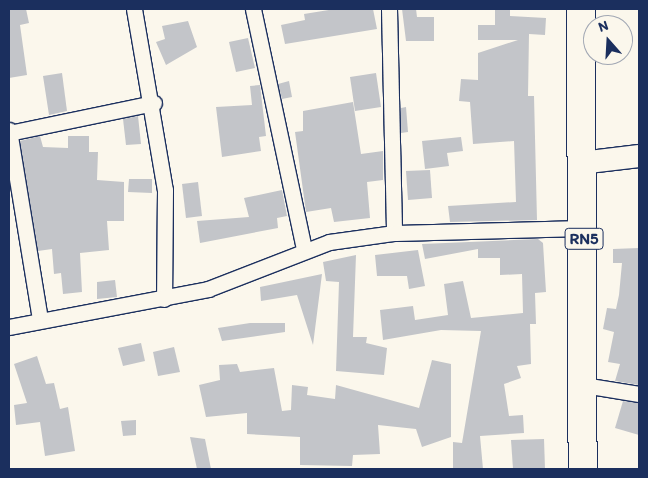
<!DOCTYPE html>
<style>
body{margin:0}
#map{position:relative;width:648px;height:478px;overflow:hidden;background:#fbf7ec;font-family:Itim,sans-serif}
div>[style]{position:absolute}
.building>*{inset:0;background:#c3c5c9}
.roads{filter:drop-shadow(1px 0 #1b2f5e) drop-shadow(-1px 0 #1b2f5e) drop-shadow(0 1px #1b2f5e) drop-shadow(0 -1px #1b2f5e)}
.street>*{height:15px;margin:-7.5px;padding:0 7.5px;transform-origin:7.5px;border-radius:7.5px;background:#fbf7ec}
.secondary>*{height:22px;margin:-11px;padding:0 11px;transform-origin:11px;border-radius:11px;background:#fbf7ec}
.highway>*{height:28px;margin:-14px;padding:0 14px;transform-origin:14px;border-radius:14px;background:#fbf7ec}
span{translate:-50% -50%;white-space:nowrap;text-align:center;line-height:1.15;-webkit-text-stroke:4px #fbf7ec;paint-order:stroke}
.shield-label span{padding:1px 4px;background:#fbf7ec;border:1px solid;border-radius:4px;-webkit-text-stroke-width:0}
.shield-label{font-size:16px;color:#1b2f5e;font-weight:700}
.frame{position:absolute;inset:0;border:10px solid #1b2f5e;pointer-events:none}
.north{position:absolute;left:583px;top:15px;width:50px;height:50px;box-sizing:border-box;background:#fbf7ec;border:1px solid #a1a7b3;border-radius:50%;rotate:341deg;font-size:14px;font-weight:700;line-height:20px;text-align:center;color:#1b2f5e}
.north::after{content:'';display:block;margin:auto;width:18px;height:22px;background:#1b2f5e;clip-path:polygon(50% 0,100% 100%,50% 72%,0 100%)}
</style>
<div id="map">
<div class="building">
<i style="clip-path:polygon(9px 9px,26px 9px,29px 23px,20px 25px,27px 75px,9px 78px)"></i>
<i style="clip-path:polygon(335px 9px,373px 9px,377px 29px,285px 44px,281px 25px,305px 20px,304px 14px)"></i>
<i style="clip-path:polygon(402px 9px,416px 9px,417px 17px,434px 17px,434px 41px,406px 41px)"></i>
<i style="clip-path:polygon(495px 9px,510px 9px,510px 16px,546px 18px,545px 35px,529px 34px,528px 96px,534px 96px,537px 220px,450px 222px,448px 206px,516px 202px,514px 141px,473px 144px,470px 102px,459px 101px,461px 79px,478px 80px,478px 53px,518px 40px,478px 40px,478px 25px,495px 25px)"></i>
<i style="clip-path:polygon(188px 21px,197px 47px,166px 65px,156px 42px,165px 39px,162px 26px)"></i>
<i style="clip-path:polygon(248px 38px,255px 68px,236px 72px,229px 42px)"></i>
<i style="clip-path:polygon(62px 73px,67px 111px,49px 115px,43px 76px)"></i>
<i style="clip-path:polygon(376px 73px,381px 107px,355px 111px,350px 77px)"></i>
<i style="clip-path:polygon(289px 81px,292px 97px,282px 99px,278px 84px)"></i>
<i style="clip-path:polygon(260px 85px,266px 136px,259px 137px,261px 151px,222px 157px,216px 107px,252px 105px,250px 86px)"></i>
<i style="clip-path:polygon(353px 102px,361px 154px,383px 151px,383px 180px,367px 182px,370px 218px,334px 222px,331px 208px,306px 212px,295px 132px,303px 131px,303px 111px)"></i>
<i style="clip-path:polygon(406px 107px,408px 132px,401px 133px,401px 108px)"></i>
<i style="clip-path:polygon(138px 116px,141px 144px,126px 145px,123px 119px)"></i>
<i style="clip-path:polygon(40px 136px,43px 147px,68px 148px,68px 136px,89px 136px,89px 152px,98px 152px,97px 180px,124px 182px,124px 221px,107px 221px,109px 250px,80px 253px,82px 292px,63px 294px,61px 273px,54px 274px,52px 249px,38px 251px,20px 141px)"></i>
<i style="clip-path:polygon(461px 137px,463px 151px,447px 153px,449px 166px,425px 169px,422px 141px)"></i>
<i style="clip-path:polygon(430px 170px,432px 198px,408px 200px,406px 171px)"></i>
<i style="clip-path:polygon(129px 179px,152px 179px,152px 193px,128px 192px)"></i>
<i style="clip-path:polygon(198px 182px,202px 216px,186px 218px,182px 184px)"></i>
<i style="clip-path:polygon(282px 190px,287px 216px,277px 218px,278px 228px,200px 243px,197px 221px,249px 217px,244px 198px)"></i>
<i style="clip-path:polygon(538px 239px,543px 243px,546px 292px,535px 293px,536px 324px,530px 324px,531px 364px,517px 366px,521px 378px,504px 384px,509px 416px,523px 415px,524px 433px,480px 436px,483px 469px,453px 469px,453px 442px,462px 443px,481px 331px,441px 330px,383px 340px,380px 310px,413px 306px,415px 320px,448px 315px,444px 284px,463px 281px,471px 318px,523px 313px,522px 274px,500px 275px,500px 258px,478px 258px,478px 249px,425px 259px,422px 244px)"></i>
<i style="clip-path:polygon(639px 248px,639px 385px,615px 381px,620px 364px,608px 362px,614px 332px,603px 329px,607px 308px,616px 309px,619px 295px,622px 263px,613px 263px,613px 249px)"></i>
<i style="clip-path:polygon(418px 250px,425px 286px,409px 289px,407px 276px,377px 276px,375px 255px)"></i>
<i style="clip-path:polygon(356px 255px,353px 337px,367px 337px,366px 343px,387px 348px,384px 375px,336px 371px,339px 282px,326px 281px,323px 262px)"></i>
<i style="clip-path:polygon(322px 274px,313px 345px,297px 295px,261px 301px,260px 287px)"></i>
<i style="clip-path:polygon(115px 280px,117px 297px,97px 299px,97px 282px)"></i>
<i style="clip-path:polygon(250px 323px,285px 323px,285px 332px,222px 341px,218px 328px)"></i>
<i style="clip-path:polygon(141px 343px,145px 361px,123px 366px,118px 348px)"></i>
<i style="clip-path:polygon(174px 347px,180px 372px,158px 376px,153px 352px)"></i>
<i style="clip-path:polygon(37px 356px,46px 384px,54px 383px,60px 409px,68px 407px,75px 451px,45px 456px,40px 422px,16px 425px,14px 405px,27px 403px,14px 364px)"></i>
<i style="clip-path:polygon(432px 360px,451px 364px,451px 437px,422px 447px,416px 429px,378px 425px,380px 454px,353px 455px,352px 466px,300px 465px,300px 437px,247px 434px,247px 413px,206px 417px,199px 385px,220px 380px,219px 365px,237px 364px,240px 372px,274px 368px,282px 411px,291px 410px,292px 385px,308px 387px,307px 395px,335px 399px,336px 385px,419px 408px)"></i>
<i style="clip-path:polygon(623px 401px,639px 403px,639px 435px,615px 428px)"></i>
<i style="clip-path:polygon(136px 420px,136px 435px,123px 436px,121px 421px)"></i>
<i style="clip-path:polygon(190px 437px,205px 439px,211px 469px,197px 469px)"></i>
<i style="clip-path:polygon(544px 439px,545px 469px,513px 469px,511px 440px)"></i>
</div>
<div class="roads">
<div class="street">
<i style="left:134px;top:9px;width:184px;rotate:80.3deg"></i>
<i style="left:165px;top:190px;width:109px;rotate:90.5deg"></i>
<i style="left:253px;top:9px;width:245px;rotate:78deg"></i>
<i style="left:389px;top:9px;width:224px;rotate:88.7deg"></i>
<i style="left:9px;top:130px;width:192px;rotate:80.7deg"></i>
<i style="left:9px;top:133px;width:148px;rotate:-11.7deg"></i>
<i style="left:9px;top:327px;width:203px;rotate:-10.8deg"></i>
<i style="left:208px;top:289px;width:130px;rotate:-21.2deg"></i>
<i style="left:329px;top:242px;width:66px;rotate:-7.9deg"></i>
<i style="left:394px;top:233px;width:190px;rotate:-1.5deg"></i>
<i style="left:584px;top:385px;width:56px;rotate:9.3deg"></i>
</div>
<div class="secondary">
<i style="left:580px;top:163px;width:59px;rotate:-6.8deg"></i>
</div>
<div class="highway">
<i style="left:581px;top:9px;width:460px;rotate:89.8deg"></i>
</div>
</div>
<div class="shield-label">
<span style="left:584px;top:239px">RN5</span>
</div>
<div class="frame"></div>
<div class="north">N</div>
</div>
